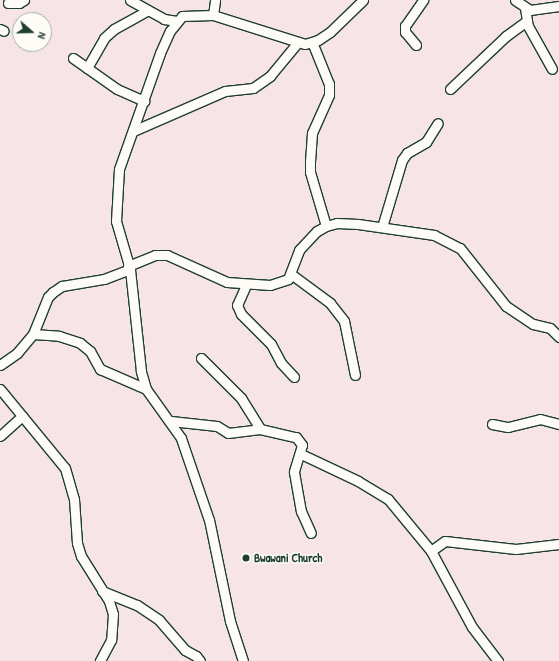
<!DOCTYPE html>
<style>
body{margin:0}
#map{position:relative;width:559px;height:661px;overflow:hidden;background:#f6e4e6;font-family:"Patrick Hand",sans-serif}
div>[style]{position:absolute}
.roads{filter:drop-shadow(1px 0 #1f3d34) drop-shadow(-1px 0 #1f3d34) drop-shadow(0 1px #1f3d34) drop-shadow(0 -1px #1f3d34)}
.street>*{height:9px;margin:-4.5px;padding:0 4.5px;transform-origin:4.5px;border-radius:4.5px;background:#fdfcf7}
.dots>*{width:11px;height:11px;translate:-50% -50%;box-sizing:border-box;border:2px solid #fdfcf7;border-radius:50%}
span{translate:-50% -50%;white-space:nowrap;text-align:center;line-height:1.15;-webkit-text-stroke:3px #fdfcf7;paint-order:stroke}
.poi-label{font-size:12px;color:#1f3d34;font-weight:700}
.left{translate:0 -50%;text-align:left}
.north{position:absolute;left:12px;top:12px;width:40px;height:40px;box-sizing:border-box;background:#fdfcf7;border:1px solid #a4b0a9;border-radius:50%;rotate:110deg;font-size:11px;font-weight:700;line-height:16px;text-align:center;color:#1f3d34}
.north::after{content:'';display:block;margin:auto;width:14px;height:18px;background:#1f3d34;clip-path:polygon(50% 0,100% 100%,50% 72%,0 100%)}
</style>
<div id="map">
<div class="roads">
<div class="street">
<i style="left:130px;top:0;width:39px;rotate:29deg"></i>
<i style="left:164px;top:19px;width:13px;rotate:9deg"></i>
<i style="left:515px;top:0;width:18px;rotate:34deg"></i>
<i style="left:530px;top:10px;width:29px;rotate:-8deg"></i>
<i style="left:8px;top:3px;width:11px"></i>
<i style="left:19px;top:3px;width:6px;rotate:-31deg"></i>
<i style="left:525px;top:8px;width:18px;rotate:81deg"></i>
<i style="left:528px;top:26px;width:49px;rotate:60.8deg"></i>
<i style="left:213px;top:15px;width:15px;rotate:-82deg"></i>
<i style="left:0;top:29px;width:4px;rotate:27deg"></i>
<i style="left:312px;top:42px;width:45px;rotate:68deg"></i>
<i style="left:329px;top:84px;width:11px;rotate:90deg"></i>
<i style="left:329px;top:95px;width:42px;rotate:114.1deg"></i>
<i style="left:312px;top:133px;width:28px;rotate:94deg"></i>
<i style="left:310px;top:161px;width:11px;rotate:90deg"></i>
<i style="left:310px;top:172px;width:56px;rotate:73.5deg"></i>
<i style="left:416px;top:45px;width:17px;rotate:-130deg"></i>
<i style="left:405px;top:32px;width:6px;rotate:-90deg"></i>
<i style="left:405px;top:26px;width:32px;rotate:-55deg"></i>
<i style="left:73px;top:58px;width:54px;rotate:35.2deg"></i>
<i style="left:117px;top:89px;width:30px;rotate:24deg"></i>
<i style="left:87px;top:68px;width:34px;rotate:-60deg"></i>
<i style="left:104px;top:38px;width:13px;rotate:-42deg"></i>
<i style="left:114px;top:29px;width:38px;rotate:-29deg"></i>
<i style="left:450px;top:89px;width:77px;rotate:-43.4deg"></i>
<i style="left:506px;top:36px;width:26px;rotate:-36deg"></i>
<i style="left:133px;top:131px;width:100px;rotate:-23.5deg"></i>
<i style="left:225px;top:91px;width:28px;rotate:-6deg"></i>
<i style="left:253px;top:88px;width:21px;rotate:-35deg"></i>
<i style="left:270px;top:76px;width:44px;rotate:-50.5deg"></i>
<i style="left:382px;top:227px;width:70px;rotate:-73.4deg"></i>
<i style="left:402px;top:160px;width:9px;rotate:-54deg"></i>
<i style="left:407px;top:153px;width:22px;rotate:-30deg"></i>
<i style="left:426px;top:142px;width:22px;rotate:-58deg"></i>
<i style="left:128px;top:266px;width:29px;rotate:-22deg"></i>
<i style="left:155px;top:255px;width:12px"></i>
<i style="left:167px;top:255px;width:66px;rotate:24.2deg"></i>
<i style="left:227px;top:282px;width:43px;rotate:4deg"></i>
<i style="left:270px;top:285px;width:19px;rotate:-18deg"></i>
<i style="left:288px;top:279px;width:31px;rotate:-69deg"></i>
<i style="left:299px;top:250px;width:26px;rotate:-47deg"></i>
<i style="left:317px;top:231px;width:10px;rotate:-29deg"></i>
<i style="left:326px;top:226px;width:11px;rotate:-15deg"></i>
<i style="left:337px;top:223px;width:21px;rotate:3deg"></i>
<i style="left:358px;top:224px;width:77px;rotate:8.2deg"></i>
<i style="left:434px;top:235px;width:29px;rotate:27deg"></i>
<i style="left:460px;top:248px;width:74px;rotate:51.6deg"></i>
<i style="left:506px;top:306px;width:32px;rotate:34deg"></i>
<i style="left:533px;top:324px;width:17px;rotate:13deg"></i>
<i style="left:550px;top:328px;width:13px;rotate:45deg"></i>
<i style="left:291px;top:274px;width:49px;rotate:36.6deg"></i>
<i style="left:330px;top:303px;width:23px;rotate:52deg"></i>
<i style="left:344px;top:321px;width:55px;rotate:78.5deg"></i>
<i style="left:246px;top:285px;width:22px;rotate:114deg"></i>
<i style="left:237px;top:305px;width:10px;rotate:66deg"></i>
<i style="left:241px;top:314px;width:42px;rotate:45deg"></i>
<i style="left:271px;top:344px;width:21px;rotate:62deg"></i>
<i style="left:281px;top:363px;width:19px;rotate:47deg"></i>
<i style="left:33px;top:334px;width:26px;rotate:4deg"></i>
<i style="left:59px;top:336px;width:22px;rotate:18deg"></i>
<i style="left:80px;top:343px;width:13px;rotate:39deg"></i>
<i style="left:90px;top:351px;width:21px;rotate:61deg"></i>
<i style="left:100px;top:369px;width:50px;rotate:23.5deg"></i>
<i style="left:201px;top:358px;width:57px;rotate:45deg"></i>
<i style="left:241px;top:398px;width:36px;rotate:58deg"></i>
<i style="left:0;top:365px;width:21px;rotate:-35deg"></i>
<i style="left:17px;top:353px;width:25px;rotate:-50deg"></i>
<i style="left:33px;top:334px;width:40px;rotate:-68deg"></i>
<i style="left:48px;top:297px;width:7px;rotate:-45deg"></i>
<i style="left:53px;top:292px;width:11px;rotate:-34deg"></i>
<i style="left:62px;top:286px;width:43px;rotate:-9.5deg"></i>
<i style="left:104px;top:279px;width:28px;rotate:-21deg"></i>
<i style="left:0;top:389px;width:102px;rotate:50.6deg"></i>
<i style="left:65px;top:468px;width:32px;rotate:74deg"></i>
<i style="left:74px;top:499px;width:44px;rotate:86.1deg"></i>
<i style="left:77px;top:543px;width:14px;rotate:73deg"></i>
<i style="left:81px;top:556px;width:53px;rotate:58.1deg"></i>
<i style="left:109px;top:601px;width:14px;rotate:73deg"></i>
<i style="left:113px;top:614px;width:26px;rotate:94deg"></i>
<i style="left:111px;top:640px;width:24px;rotate:118deg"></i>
<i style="left:171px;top:421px;width:46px;rotate:6.2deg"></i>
<i style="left:217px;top:426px;width:13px;rotate:32deg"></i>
<i style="left:228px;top:433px;width:32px;rotate:-7deg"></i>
<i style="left:260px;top:429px;width:37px;rotate:13deg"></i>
<i style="left:296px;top:437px;width:10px;rotate:53deg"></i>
<i style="left:302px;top:445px;width:28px;rotate:107deg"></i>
<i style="left:294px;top:472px;width:40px;rotate:80deg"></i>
<i style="left:301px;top:511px;width:24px;rotate:66deg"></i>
<i style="left:492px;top:424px;width:16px;rotate:11deg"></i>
<i style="left:508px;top:427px;width:33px;rotate:-14deg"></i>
<i style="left:540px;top:419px;width:20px;rotate:15deg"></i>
<i style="left:0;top:436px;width:30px;rotate:-42deg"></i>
<i style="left:301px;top:454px;width:63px;rotate:25.3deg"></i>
<i style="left:358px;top:481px;width:35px;rotate:31deg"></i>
<i style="left:388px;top:499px;width:67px;rotate:50.4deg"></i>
<i style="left:431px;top:551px;width:86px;rotate:61.7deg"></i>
<i style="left:472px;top:627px;width:43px;rotate:52.6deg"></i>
<i style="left:431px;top:551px;width:17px;rotate:-36deg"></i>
<i style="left:445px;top:541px;width:71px;rotate:6.4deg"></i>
<i style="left:516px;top:549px;width:43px;rotate:-6.6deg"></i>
<i style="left:102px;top:591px;width:38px;rotate:22deg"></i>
<i style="left:137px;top:605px;width:27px;rotate:34deg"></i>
<i style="left:159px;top:620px;width:40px;rotate:49deg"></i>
<i style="left:185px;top:650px;width:13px;rotate:29deg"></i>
<i style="left:196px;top:656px;width:6px;rotate:51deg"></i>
<i style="left:243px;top:661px;width:42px;rotate:-108deg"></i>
<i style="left:230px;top:621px;width:103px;rotate:-101.7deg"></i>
<i style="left:209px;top:520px;width:87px;rotate:-108.9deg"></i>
<i style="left:181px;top:438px;width:60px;rotate:-125.5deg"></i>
<i style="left:146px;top:389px;width:19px;rotate:-106deg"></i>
<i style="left:141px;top:371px;width:103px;rotate:-96.2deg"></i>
<i style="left:130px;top:269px;width:50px;rotate:-106.3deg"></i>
<i style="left:116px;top:221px;width:52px;rotate:-86.7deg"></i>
<i style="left:119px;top:169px;width:123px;rotate:-70.5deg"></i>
<i style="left:160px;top:53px;width:24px;rotate:-66deg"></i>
<i style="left:170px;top:31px;width:19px;rotate:-51deg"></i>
<i style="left:182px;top:16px;width:31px;rotate:-2deg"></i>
<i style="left:213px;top:15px;width:96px;rotate:17.5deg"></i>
<i style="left:305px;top:44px;width:14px;rotate:-17deg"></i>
<i style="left:318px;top:40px;width:14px;rotate:-34deg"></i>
<i style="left:330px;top:32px;width:46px;rotate:-44.1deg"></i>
</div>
</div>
<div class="dots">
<i style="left:246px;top:558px;background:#1f3d34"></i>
</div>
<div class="poi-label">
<span class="left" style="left:254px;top:558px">Bwawani Church</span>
</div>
<div class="north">N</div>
</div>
